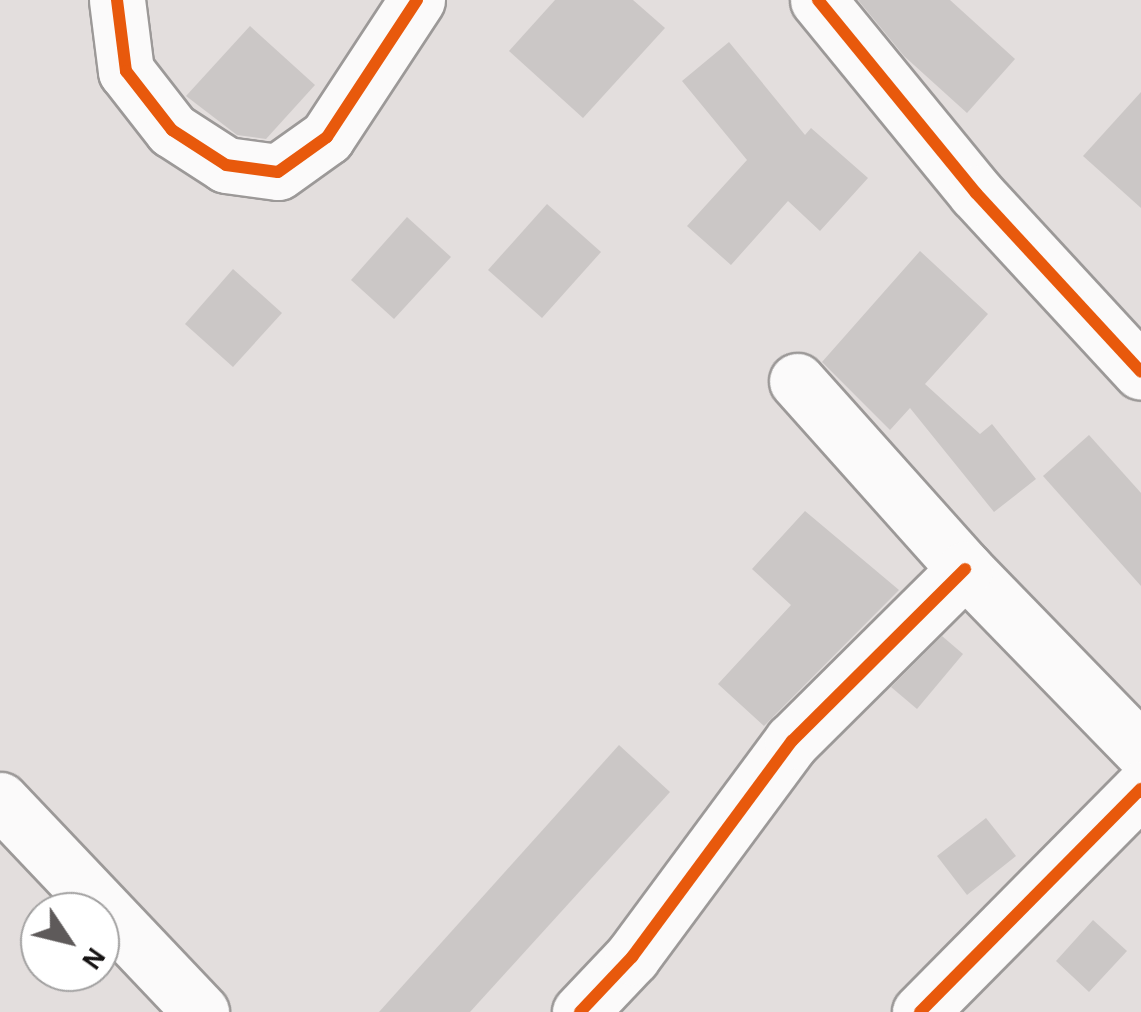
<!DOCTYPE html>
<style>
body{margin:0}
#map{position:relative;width:1141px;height:1012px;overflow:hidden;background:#e3dedd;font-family:"Alegreya Sans",sans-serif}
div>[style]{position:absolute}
.building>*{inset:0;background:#cbc7c6}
.roads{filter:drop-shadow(2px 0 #9c9998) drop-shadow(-2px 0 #9c9998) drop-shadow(0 2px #9c9998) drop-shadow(0 -2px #9c9998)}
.street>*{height:55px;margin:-27.5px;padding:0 27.5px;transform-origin:27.5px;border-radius:27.5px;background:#fbfafa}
.cycleway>*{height:12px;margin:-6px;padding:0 6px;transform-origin:6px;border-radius:6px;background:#e8590c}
span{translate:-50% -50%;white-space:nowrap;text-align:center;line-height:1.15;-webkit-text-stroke:8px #fff;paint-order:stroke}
.north{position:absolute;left:20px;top:892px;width:100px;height:100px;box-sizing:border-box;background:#fff;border:2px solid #a2a1a1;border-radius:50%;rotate:125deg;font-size:28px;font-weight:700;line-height:40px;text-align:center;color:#161313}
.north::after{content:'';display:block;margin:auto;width:35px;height:45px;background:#5e5a5a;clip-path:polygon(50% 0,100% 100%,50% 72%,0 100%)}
</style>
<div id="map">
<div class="building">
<i style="clip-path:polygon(555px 0,633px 0,665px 28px,583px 118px,509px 51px)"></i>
<i style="clip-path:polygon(858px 0,950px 0,1015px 59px,967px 113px,904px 56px)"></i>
<i style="clip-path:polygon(250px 26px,315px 85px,266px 139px,237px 135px,186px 96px)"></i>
<i style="clip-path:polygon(729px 42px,805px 135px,811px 128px,868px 178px,820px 231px,788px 201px,731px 265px,687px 226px,747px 160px,682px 81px)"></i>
<i style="clip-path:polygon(1141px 92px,1141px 208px,1083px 156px)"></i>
<i style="clip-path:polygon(547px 204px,601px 252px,542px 318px,488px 270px)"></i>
<i style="clip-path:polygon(407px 217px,451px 257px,394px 319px,351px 280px)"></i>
<i style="clip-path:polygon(920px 251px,988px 314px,925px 384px,980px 434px,992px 424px,1036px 479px,994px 512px,910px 408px,890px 430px,822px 362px)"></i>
<i style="clip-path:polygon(233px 269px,282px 313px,233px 367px,185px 324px)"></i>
<i style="clip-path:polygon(1089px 435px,1141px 493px,1141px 586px,1043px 476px)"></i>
<i style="clip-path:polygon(805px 511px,899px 590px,764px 726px,718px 684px,791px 605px,752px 569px)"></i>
<i style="clip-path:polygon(942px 636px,963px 654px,917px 709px,891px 687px)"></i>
<i style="clip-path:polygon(619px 745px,670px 792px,470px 1012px,379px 1012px)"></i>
<i style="clip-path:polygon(986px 818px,1016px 856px,967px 895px,937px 856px)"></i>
<i style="clip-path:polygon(1093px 920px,1127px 951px,1089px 992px,1056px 961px)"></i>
</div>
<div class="roads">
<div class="street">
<i style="left:117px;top:0;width:72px;rotate:82.8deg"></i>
<i style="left:126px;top:71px;width:75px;rotate:52.1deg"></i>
<i style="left:172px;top:130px;width:64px;rotate:32.9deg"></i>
<i style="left:226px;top:165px;width:52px;rotate:7.7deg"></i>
<i style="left:278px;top:172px;width:60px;rotate:-35.5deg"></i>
<i style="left:327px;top:137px;width:164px;rotate:-56.7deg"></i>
<i style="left:818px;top:0;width:249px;rotate:50.7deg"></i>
<i style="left:976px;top:193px;width:243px;rotate:47.3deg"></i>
<i style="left:797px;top:381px;width:252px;rotate:48.2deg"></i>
<i style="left:965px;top:569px;width:252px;rotate:45.8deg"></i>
<i style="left:0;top:800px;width:292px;rotate:46.5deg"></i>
<i style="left:580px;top:1012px;width:76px;rotate:-46.6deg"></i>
<i style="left:632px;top:957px;width:269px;rotate:-53.5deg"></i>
<i style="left:792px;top:741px;width:244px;rotate:-44.8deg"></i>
<i style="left:920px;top:1012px;width:314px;rotate:-45.3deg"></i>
</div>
</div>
<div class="cycleway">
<i style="left:117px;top:0;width:72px;rotate:82.8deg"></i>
<i style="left:126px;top:71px;width:75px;rotate:52.1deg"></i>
<i style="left:172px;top:130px;width:64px;rotate:32.9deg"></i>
<i style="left:226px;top:165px;width:52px;rotate:7.7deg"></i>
<i style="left:278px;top:172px;width:60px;rotate:-35.5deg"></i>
<i style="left:327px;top:137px;width:164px;rotate:-56.7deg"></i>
<i style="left:818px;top:0;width:249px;rotate:50.7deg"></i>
<i style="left:976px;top:193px;width:243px;rotate:47.3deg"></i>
<i style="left:580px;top:1012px;width:76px;rotate:-46.6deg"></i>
<i style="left:632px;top:957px;width:269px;rotate:-53.5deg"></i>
<i style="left:792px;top:741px;width:244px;rotate:-44.8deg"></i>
<i style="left:920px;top:1012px;width:314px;rotate:-45.3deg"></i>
</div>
<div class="north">N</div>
</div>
